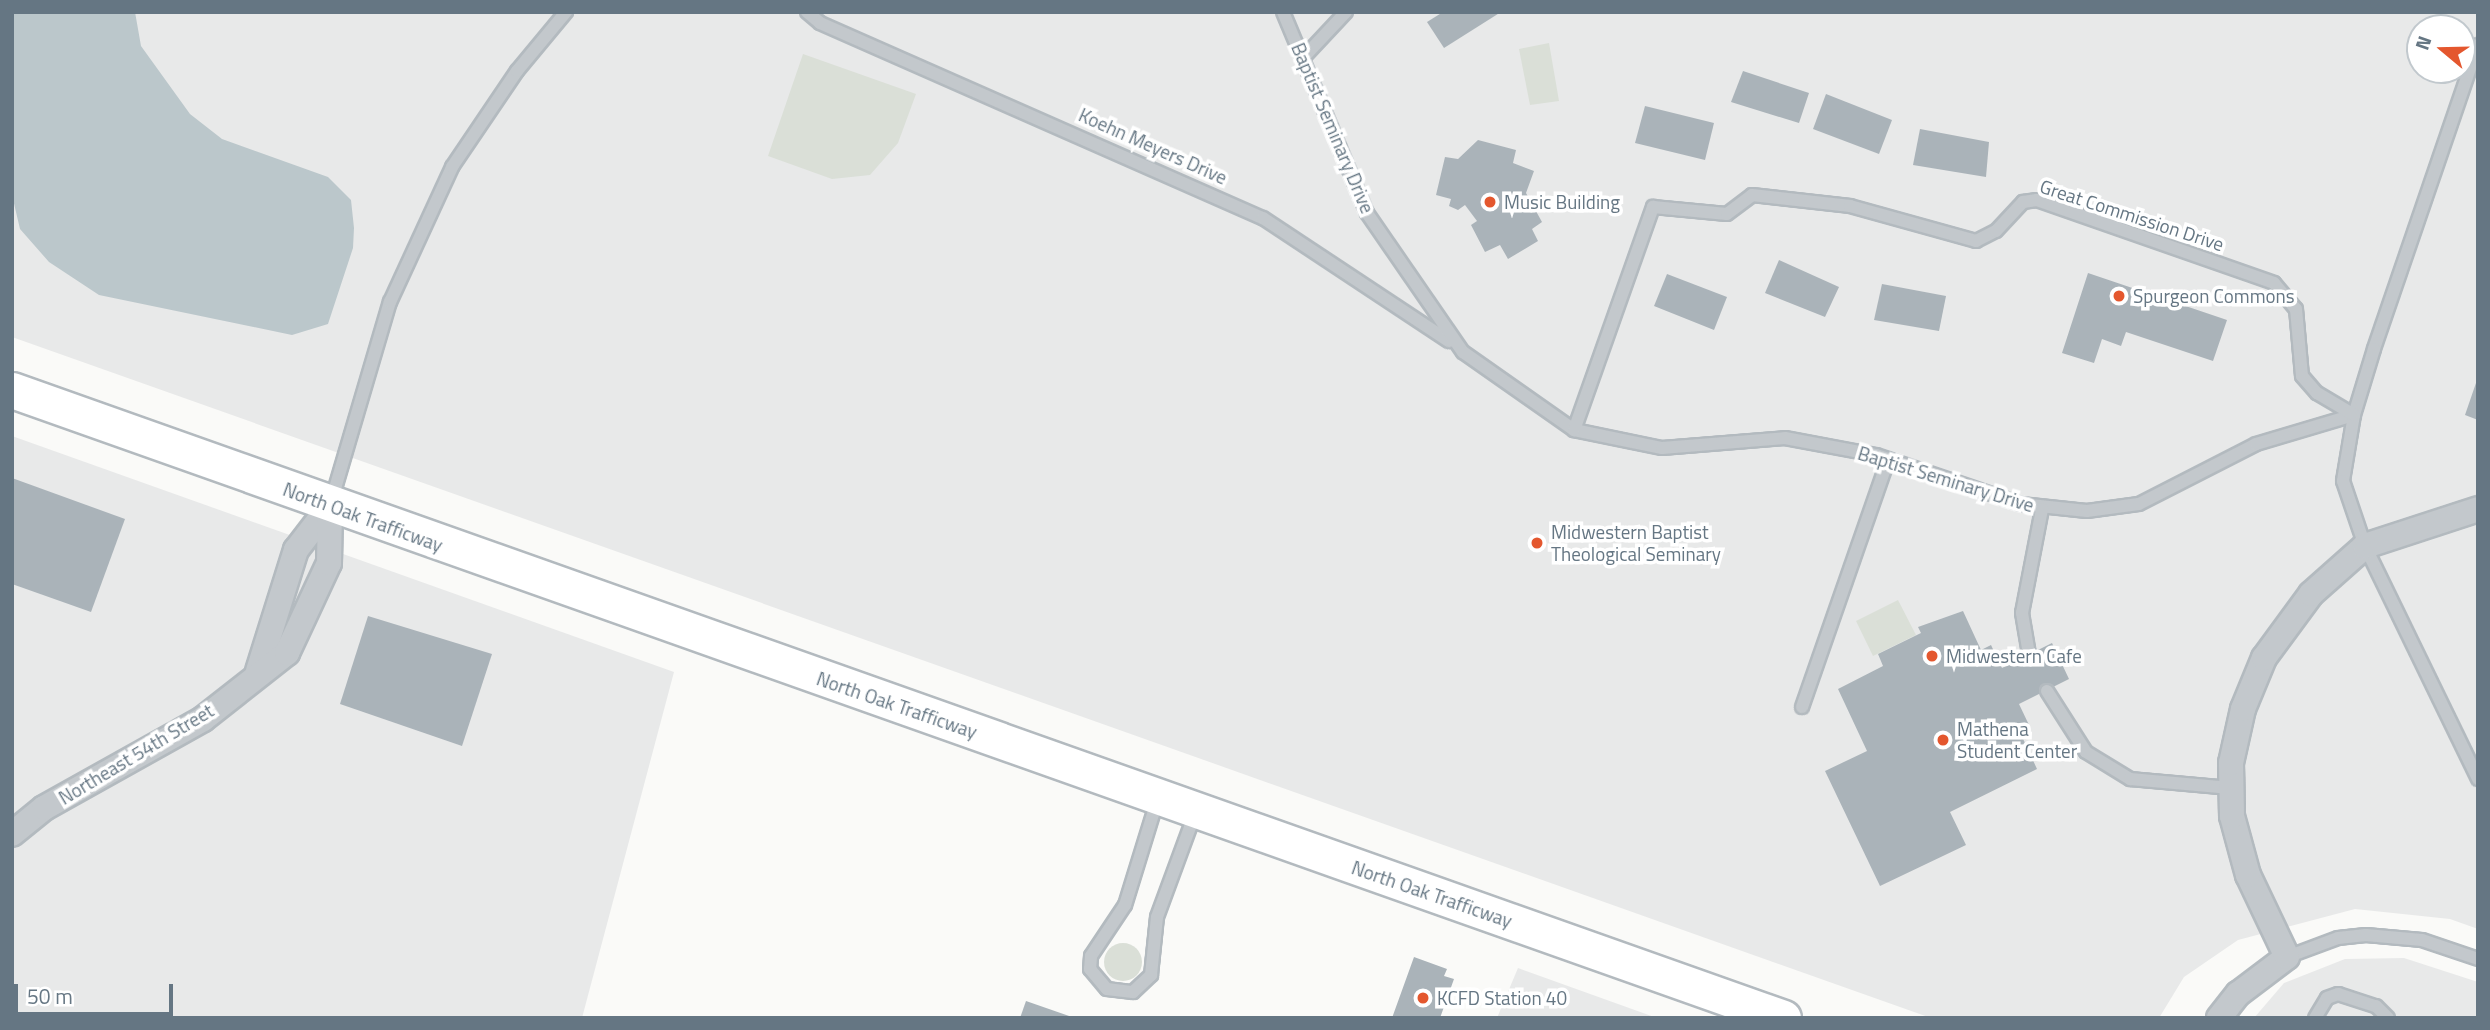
<!DOCTYPE html>
<style>
body{margin:0}
#map{position:relative;width:2490px;height:1030px;overflow:hidden;background:#fafaf8;font-family:"Titillium Web",sans-serif}
div>[style]{position:absolute}
.built>*{inset:0;background:#e8e9e9}
.green>*{inset:0;background:#dadfd7}
.round{border-radius:50%}
.water>*{inset:0;background:#bbc7cb}
.building>*{inset:0;background:#aab3b9}
.roads{filter:drop-shadow(2px 0 #b3babf) drop-shadow(-2px 0 #b3babf) drop-shadow(0 2px #b3babf) drop-shadow(0 -2px #b3babf)}
.lane>*{height:12px;margin:-6px;padding:0 6px;transform-origin:6px;border-radius:6px;background:#c3c8cc}
.street>*{height:24px;margin:-12px;padding:0 12px;transform-origin:12px;border-radius:12px;background:#c3c8cc}
.secondary>*{height:35px;margin:-17.5px;padding:0 17.5px;transform-origin:17.5px;border-radius:17.5px;background:#fff}
.dots>*{width:19px;height:19px;translate:-50% -50%;box-sizing:border-box;border:4px solid #fff;border-radius:50%}
span{translate:-50% -50%;white-space:nowrap;text-align:center;line-height:1.15;-webkit-text-stroke:7px #fff;paint-order:stroke}
.street-label{font-size:19px;color:#657683}
.poi-label{font-size:19px;color:#657683}
.left{translate:0 -50%;text-align:left}
.frame{position:absolute;inset:0;border:14px solid #657683;pointer-events:none}
.north{position:absolute;left:2406px;top:14px;width:70px;height:70px;box-sizing:border-box;background:#fff;border:2px solid #c1c8cd;border-radius:50%;rotate:289deg;font-size:19px;font-weight:700;line-height:28px;text-align:center;color:#657683}
.north::after{content:'';display:block;margin:auto;width:24px;height:32px;background:#e4572e;clip-path:polygon(50% 0,100% 100%,50% 72%,0 100%)}
.scale{position:absolute;left:14px;top:984px;width:159px;height:32px;box-sizing:border-box;border:4px solid #657683;border-top:0;padding-left:9px;font-size:21px;line-height:24px;white-space:nowrap;color:#657683;-webkit-text-stroke:5px #fff;paint-order:stroke}
</style>
<div id="map">
<div class="built">
<i style="clip-path:polygon(evenodd,12px 12px,2478px 12px,2478px 929px,2450px 919px,2355px 909px,2238px 940px,2184px 977px,2159px 1018px,1931px 1018px,12px 337px,12px 12px,2420px 28px,2462px 28px,2462px 70px,2420px 70px,2420px 28px)"></i>
<i style="clip-path:polygon(12px 436px,674px 672px,582px 1018px,12px 1018px)"></i>
<i style="clip-path:polygon(2404px 958px,2478px 982px,2478px 1018px,2254px 1018px,2284px 983px,2345px 959px)"></i>
<i style="clip-path:polygon(1518px 968px,1657px 1018px,1497px 1018px)"></i>
</div>
<div class="green">
<i style="clip-path:polygon(1549px 43px,1559px 101px,1530px 105px,1519px 49px)"></i>
<i style="clip-path:polygon(803px 54px,916px 94px,898px 143px,870px 175px,832px 179px,768px 156px)"></i>
<i style="clip-path:polygon(1898px 600px,1916px 635px,1873px 656px,1856px 621px)"></i>
<i class="round" style="left:1104px;top:943px;width:38px;height:38px"></i>
</div>
<div class="water">
<i style="clip-path:polygon(12px 12px,135px 12px,141px 46px,190px 114px,222px 139px,328px 177px,351px 200px,354px 228px,353px 248px,328px 324px,292px 335px,99px 295px,49px 262px,20px 229px,12px 195px)"></i>
</div>
<div class="building">
<i style="clip-path:polygon(1443px 12px,1501px 12px,1444px 48px,1427px 22px)"></i>
<i style="clip-path:polygon(1743px 71px,1809px 93px,1799px 123px,1731px 102px)"></i>
<i style="clip-path:polygon(1826px 94px,1892px 120px,1879px 154px,1813px 129px)"></i>
<i style="clip-path:polygon(1645px 106px,1714px 123px,1705px 160px,1635px 143px)"></i>
<i style="clip-path:polygon(1920px 129px,1989px 142px,1986px 177px,1913px 165px)"></i>
<i style="clip-path:polygon(1478px 140px,1516px 150px,1513px 163px,1534px 171px,1526px 193px,1542px 222px,1532px 229px,1538px 241px,1508px 259px,1500px 245px,1485px 252px,1471px 225px,1477px 221px,1465px 205px,1458px 210px,1449px 206px,1451px 199px,1436px 195px,1445px 157px,1458px 159px)"></i>
<i style="clip-path:polygon(1779px 260px,1839px 287px,1825px 317px,1765px 293px)"></i>
<i style="clip-path:polygon(2088px 273px,2227px 320px,2213px 361px,2126px 332px,2121px 346px,2102px 339px,2094px 363px,2062px 353px)"></i>
<i style="clip-path:polygon(1667px 274px,1727px 297px,1714px 330px,1654px 306px)"></i>
<i style="clip-path:polygon(1882px 284px,1946px 296px,1939px 331px,1874px 320px)"></i>
<i style="clip-path:polygon(2477px 380px,2478px 380px,2478px 420px,2465px 415px)"></i>
<i style="clip-path:polygon(12px 478px,125px 519px,91px 612px,12px 584px)"></i>
<i style="clip-path:polygon(1963px 611px,1981px 650px,1991px 645px,2002px 668px,2052px 643px,2069px 679px,2019px 704px,2029px 725px,2019px 730px,2037px 769px,1950px 812px,1966px 845px,1880px 886px,1825px 771px,1867px 751px,1838px 689px,1883px 666px,1878px 654px,1921px 633px,1918px 627px)"></i>
<i style="clip-path:polygon(368px 616px,492px 654px,462px 746px,340px 704px)"></i>
<i style="clip-path:polygon(1414px 957px,1447px 969px,1444px 976px,1454px 979px,1440px 1018px,1392px 1018px)"></i>
<i style="clip-path:polygon(1026px 1001px,1072px 1017px,1072px 1018px,1020px 1018px)"></i>
</div>
<div class="roads">
<div class="lane">
<i style="left:807px;top:12px;width:17px;rotate:40deg"></i>
<i style="left:820px;top:23px;width:484px;rotate:23.8deg"></i>
<i style="left:1263px;top:218px;width:223px;rotate:33.5deg"></i>
<i style="left:1283px;top:12px;width:218px;rotate:67.3deg"></i>
<i style="left:1367px;top:213px;width:169px;rotate:55.4deg"></i>
<i style="left:1463px;top:352px;width:136px;rotate:35.1deg"></i>
<i style="left:1574px;top:430px;width:90px;rotate:11.6deg"></i>
<i style="left:1662px;top:448px;width:123px;rotate:-4.6deg"></i>
<i style="left:1785px;top:438px;width:93px;rotate:10.6deg"></i>
<i style="left:1876px;top:455px;width:153px;rotate:18.7deg"></i>
<i style="left:2021px;top:504px;width:66px;rotate:6.1deg"></i>
<i style="left:2087px;top:511px;width:52px;rotate:-7.7deg"></i>
<i style="left:2139px;top:504px;width:131px;rotate:-27.1deg"></i>
<i style="left:2256px;top:444px;width:102px;rotate:-16.5deg"></i>
<i style="left:2478px;top:45px;width:321px;rotate:108.9deg"></i>
<i style="left:2374px;top:349px;width:69px;rotate:106.9deg"></i>
<i style="left:2354px;top:415px;width:67px;rotate:99.5deg"></i>
<i style="left:2343px;top:481px;width:69px;rotate:71.3deg"></i>
<i style="left:2365px;top:546px;width:259px;rotate:64.1deg"></i>
<i style="left:1303px;top:58px;width:63px;rotate:-46.9deg"></i>
<i style="left:1574px;top:430px;width:237px;rotate:-70.5deg"></i>
<i style="left:1653px;top:207px;width:74px;rotate:5.4deg"></i>
<i style="left:1727px;top:214px;width:31px;rotate:-37deg"></i>
<i style="left:1752px;top:195px;width:99px;rotate:6.4deg"></i>
<i style="left:1850px;top:206px;width:131px;rotate:15.5deg"></i>
<i style="left:1976px;top:241px;width:22px;rotate:-27deg"></i>
<i style="left:1996px;top:231px;width:40px;rotate:-47deg"></i>
<i style="left:2023px;top:202px;width:14px;rotate:-8deg"></i>
<i style="left:2037px;top:200px;width:251px;rotate:19.3deg"></i>
<i style="left:2274px;top:283px;width:34px;rotate:50deg"></i>
<i style="left:2296px;top:309px;width:67px;rotate:84.9deg"></i>
<i style="left:2302px;top:376px;width:23px;rotate:49deg"></i>
<i style="left:2317px;top:393px;width:43px;rotate:30.7deg"></i>
<i style="left:331px;top:502px;width:209px;rotate:-73.6deg"></i>
<i style="left:390px;top:302px;width:149px;rotate:-65.3deg"></i>
<i style="left:452px;top:167px;width:116px;rotate:-55.9deg"></i>
<i style="left:517px;top:71px;width:77px;rotate:-50.3deg"></i>
<i style="left:2029px;top:654px;width:42px;rotate:-99.7deg"></i>
<i style="left:2022px;top:613px;width:106px;rotate:-79.1deg"></i>
<i style="left:2047px;top:691px;width:72px;rotate:57.4deg"></i>
<i style="left:2086px;top:752px;width:52px;rotate:31.5deg"></i>
<i style="left:2130px;top:779px;width:101px;rotate:5.1deg"></i>
<i style="left:1802px;top:707px;width:262px;rotate:-70.8deg"></i>
<i style="left:1158px;top:798px;width:112px;rotate:107.1deg"></i>
<i style="left:1125px;top:905px;width:61px;rotate:123.7deg"></i>
<i style="left:1091px;top:956px;width:13px;rotate:94deg"></i>
<i style="left:1090px;top:969px;width:26px;rotate:50deg"></i>
<i style="left:1107px;top:989px;width:26px;rotate:7deg"></i>
<i style="left:1133px;top:992px;width:25px;rotate:-43deg"></i>
<i style="left:1151px;top:975px;width:58px;rotate:-84.1deg"></i>
<i style="left:1157px;top:917px;width:113px;rotate:-69.8deg"></i>
<i style="left:2287px;top:957px;width:54px;rotate:-20.4deg"></i>
<i style="left:2338px;top:938px;width:28px;rotate:-6deg"></i>
<i style="left:2366px;top:935px;width:56px;rotate:5.1deg"></i>
<i style="left:2422px;top:940px;width:59px;rotate:18.7deg"></i>
<i style="left:2315px;top:1018px;width:23px;rotate:-59deg"></i>
<i style="left:2327px;top:998px;width:12px;rotate:-20deg"></i>
<i style="left:2338px;top:994px;width:40px;rotate:18deg"></i>
<i style="left:2376px;top:1006px;width:17px;rotate:45deg"></i>
</div>
<div class="street">
<i style="left:258px;top:671px;width:127px;rotate:-72.6deg"></i>
<i style="left:296px;top:550px;width:56px;rotate:-52.3deg"></i>
<i style="left:12px;top:834px;width:41px;rotate:-39.1deg"></i>
<i style="left:44px;top:808px;width:182px;rotate:-29.2deg"></i>
<i style="left:203px;top:719px;width:107px;rotate:-38.2deg"></i>
<i style="left:287px;top:653px;width:99px;rotate:-65deg"></i>
<i style="left:329px;top:563px;width:57px;rotate:-89deg"></i>
<i style="left:2219px;top:1018px;width:31px;rotate:-52deg"></i>
<i style="left:2238px;top:994px;width:61px;rotate:-37.1deg"></i>
<i style="left:2287px;top:957px;width:91px;rotate:-115.4deg"></i>
<i style="left:2248px;top:875px;width:61px;rotate:-105.2deg"></i>
<i style="left:2232px;top:816px;width:53px;rotate:-91.1deg"></i>
<i style="left:2231px;top:763px;width:55px;rotate:-77.5deg"></i>
<i style="left:2243px;top:709px;width:55px;rotate:-67.6deg"></i>
<i style="left:2264px;top:658px;width:79px;rotate:-53.7deg"></i>
<i style="left:2311px;top:594px;width:72px;rotate:-41.6deg"></i>
<i style="left:2365px;top:546px;width:119px;rotate:-18.1deg"></i>
</div>
<div class="secondary">
<i style="left:12px;top:390px;width:1879px;rotate:19.52deg"></i>
</div>
</div>
<div class="dots">
<i style="left:1490px;top:202px;background:#e4572e"></i>
<i style="left:2119px;top:296px;background:#e4572e"></i>
<i style="left:1537px;top:543px;background:#e4572e"></i>
<i style="left:1932px;top:656px;background:#e4572e"></i>
<i style="left:1943px;top:740px;background:#e4572e"></i>
<i style="left:1423px;top:998px;background:#e4572e"></i>
</div>
<div class="street-label">
<span style="left:1333px;top:128px;rotate:67deg">Baptist Seminary Drive</span>
<span style="left:1153px;top:146px;rotate:24deg">Koehn Meyers Drive</span>
<span style="left:2132px;top:215px;rotate:18deg">Great Commission Drive</span>
<span style="left:1946px;top:479px;rotate:17deg">Baptist Seminary Drive</span>
<span style="left:363px;top:517px;rotate:20deg">North Oak Trafficway</span>
<span style="left:897px;top:705px;rotate:19deg">North Oak Trafficway</span>
<span style="left:136px;top:754px;rotate:-31deg">Northeast 54th Street</span>
<span style="left:1432px;top:894px;rotate:19deg">North Oak Trafficway</span>
</div>
<div class="poi-label">
<span class="left" style="left:1504px;top:202px">Music Building</span>
<span class="left" style="left:2133px;top:296px">Spurgeon Commons</span>
<span class="left" style="left:1551px;top:543px">Midwestern Baptist<br>Theological Seminary</span>
<span class="left" style="left:1946px;top:656px">Midwestern Cafe</span>
<span class="left" style="left:1957px;top:740px">Mathena<br>Student Center</span>
<span class="left" style="left:1437px;top:998px">KCFD Station 40</span>
</div>
<div class="frame"></div>
<div class="north">N</div>
<div class="scale">50 m</div>
</div>
